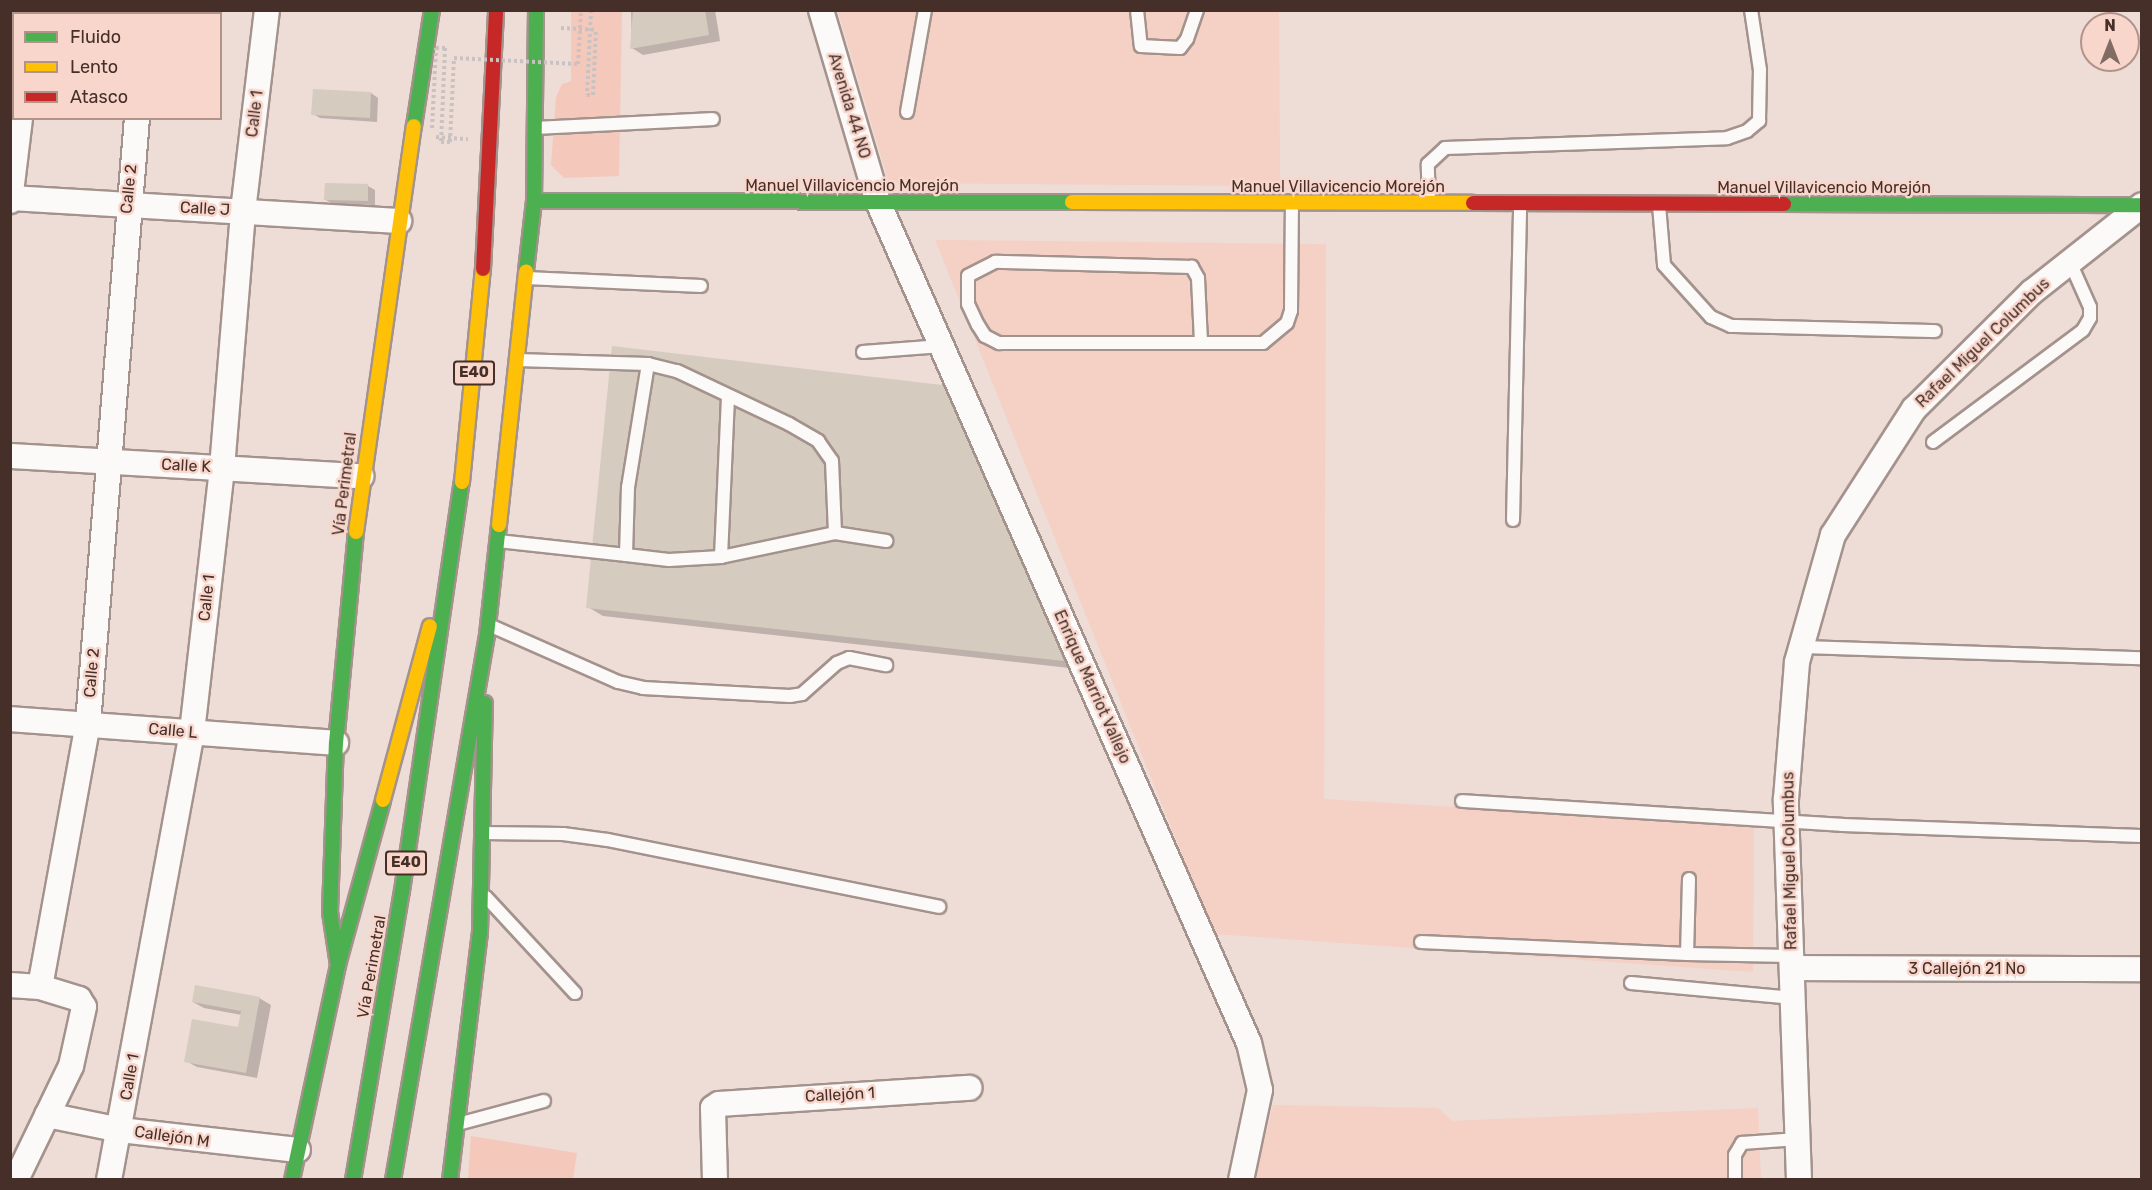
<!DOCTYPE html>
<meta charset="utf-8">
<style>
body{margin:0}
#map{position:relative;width:2152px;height:1190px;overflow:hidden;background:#eedcd6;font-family:Rubik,sans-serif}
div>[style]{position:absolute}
.built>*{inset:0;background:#f5d0c5}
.green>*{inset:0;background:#f4c9bb}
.shadow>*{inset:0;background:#0003}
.building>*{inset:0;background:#d5cbbe}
.path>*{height:4px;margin-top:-2px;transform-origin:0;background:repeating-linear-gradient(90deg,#c9c2c0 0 3px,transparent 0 6px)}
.roads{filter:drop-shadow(2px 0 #a4928c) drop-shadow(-2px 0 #a4928c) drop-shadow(0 2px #a4928c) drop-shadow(0 -2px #a4928c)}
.lane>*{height:12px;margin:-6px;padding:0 6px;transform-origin:6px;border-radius:6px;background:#fcfaf9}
.street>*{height:24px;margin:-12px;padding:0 12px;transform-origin:12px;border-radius:12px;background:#fcfaf9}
.fast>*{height:14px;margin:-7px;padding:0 7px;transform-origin:7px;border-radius:7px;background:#4caf50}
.slow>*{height:14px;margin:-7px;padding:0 7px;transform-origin:7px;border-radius:7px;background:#ffc107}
.jam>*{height:14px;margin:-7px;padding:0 7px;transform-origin:7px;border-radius:7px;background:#c62828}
.path-bridge>*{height:4px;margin-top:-2px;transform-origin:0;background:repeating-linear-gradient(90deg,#c9c2c0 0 3px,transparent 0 6px)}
span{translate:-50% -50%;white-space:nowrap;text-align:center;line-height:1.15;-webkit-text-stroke:5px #f9d6cb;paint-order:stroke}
.shield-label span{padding:2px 4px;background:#f9d6cb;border:2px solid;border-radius:4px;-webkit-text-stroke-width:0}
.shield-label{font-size:15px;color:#452f28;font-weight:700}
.street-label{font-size:16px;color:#452f28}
.frame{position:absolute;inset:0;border:12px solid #452f28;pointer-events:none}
.legend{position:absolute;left:12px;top:12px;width:210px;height:108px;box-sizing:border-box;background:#f9d6cb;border:2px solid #b1938a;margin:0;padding:8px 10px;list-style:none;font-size:18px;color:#452f28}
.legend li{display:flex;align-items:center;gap:12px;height:30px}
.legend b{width:30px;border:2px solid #b1938a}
.north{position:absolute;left:2080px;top:12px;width:60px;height:60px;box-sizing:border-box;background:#f9d6cb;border:2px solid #b1938a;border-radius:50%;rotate:0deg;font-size:16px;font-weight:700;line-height:24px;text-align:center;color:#452f28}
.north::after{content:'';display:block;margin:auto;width:21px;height:27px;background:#806c65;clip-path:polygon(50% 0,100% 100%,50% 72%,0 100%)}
</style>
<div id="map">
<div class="built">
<i style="clip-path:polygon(838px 11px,1279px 11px,1280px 186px,889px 183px)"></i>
<i style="clip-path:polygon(935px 240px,1326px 244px,1324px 799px,1754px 825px,1753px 972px,1214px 934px)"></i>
<i style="clip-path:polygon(1273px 1105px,1438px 1108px,1452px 1121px,1758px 1108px,1761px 1179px,1255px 1180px)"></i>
</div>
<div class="green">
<i style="clip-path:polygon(571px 11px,622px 11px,619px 176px,564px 178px,551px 165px,556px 97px,562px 84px,571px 81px)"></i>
<i style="clip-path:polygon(471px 1136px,577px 1153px,573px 1179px,468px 1180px)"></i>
</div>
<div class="shadow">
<i style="clip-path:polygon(631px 10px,715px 10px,720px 41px,643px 55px,632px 48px)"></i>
<i style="clip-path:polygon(371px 93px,378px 98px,377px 122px,320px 118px,313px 114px)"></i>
<i style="clip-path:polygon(326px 185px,368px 186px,375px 190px,375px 205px,333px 204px,326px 200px)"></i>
<i style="clip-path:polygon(950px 387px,1078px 669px,603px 616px,588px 607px)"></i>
<i style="clip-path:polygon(259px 998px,271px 1005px,257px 1078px,197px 1067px,186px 1061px,239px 1029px,242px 1015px,204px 1008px,193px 1002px)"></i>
</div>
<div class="building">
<i style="clip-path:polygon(633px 10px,705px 10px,709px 35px,630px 49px)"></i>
<i style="clip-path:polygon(313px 89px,371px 92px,370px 118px,311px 115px)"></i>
<i style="clip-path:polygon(325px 183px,368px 184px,368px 201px,324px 200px)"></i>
<i style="clip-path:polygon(612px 346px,950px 386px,1064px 661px,586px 608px)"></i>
<i style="clip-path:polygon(195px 985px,260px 997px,246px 1073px,184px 1062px,192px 1019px,238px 1027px,241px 1011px,192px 1002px)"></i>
</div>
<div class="path">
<i style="left:561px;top:28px;width:35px;rotate:3deg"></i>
<i style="left:436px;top:137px;width:32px;rotate:4deg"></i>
</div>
<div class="roads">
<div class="lane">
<i style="left:1137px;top:10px;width:36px;rotate:84deg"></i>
<i style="left:1141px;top:46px;width:39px;rotate:3deg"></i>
<i style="left:1180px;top:48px;width:11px;rotate:-52deg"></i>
<i style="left:1187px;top:39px;width:31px;rotate:-71deg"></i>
<i style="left:907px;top:112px;width:104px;rotate:-80deg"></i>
<i style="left:536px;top:128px;width:177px;rotate:-2.9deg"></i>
<i style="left:1429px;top:202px;width:38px;rotate:-92deg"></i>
<i style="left:1428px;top:164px;width:23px;rotate:-43deg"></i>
<i style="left:1445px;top:148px;width:282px;rotate:-2deg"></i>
<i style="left:1727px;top:138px;width:21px;rotate:-19deg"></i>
<i style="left:1747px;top:131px;width:16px;rotate:-40deg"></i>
<i style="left:1759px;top:121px;width:51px;rotate:-88.9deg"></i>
<i style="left:1760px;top:70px;width:61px;rotate:-98.5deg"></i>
<i style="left:1659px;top:205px;width:60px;rotate:85.2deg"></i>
<i style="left:1664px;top:265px;width:70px;rotate:47.9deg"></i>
<i style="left:1711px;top:317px;width:22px;rotate:24deg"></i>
<i style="left:1731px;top:326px;width:204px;rotate:1.4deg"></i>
<i style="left:527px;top:278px;width:174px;rotate:2.6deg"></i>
<i style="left:1201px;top:342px;width:64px;rotate:-92.7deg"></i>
<i style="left:1198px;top:278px;width:13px;rotate:-119deg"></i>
<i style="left:1192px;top:267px;width:197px;rotate:-178.5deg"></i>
<i style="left:995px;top:262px;width:30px;rotate:153deg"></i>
<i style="left:968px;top:276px;width:28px;rotate:90deg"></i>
<i style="left:968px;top:304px;width:23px;rotate:65deg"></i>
<i style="left:978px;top:325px;width:13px;rotate:58deg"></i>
<i style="left:985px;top:336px;width:16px;rotate:27deg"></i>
<i style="left:999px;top:343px;width:264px"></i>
<i style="left:1263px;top:343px;width:31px;rotate:-40deg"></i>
<i style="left:1287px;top:323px;width:13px;rotate:-72deg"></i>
<i style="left:1291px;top:311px;width:107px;rotate:-89.5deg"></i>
<i style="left:863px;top:352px;width:79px;rotate:-4.3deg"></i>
<i style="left:517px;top:360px;width:131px;rotate:1.7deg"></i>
<i style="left:648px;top:364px;width:30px;rotate:14deg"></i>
<i style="left:677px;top:371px;width:124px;rotate:25.3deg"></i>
<i style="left:789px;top:424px;width:34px;rotate:30deg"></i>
<i style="left:818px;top:441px;width:24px;rotate:55deg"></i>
<i style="left:832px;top:461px;width:72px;rotate:87.6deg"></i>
<i style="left:648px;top:364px;width:125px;rotate:99.2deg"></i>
<i style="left:628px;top:487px;width:68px;rotate:91.7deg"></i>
<i style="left:626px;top:555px;width:43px;rotate:6.6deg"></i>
<i style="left:669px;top:560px;width:52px;rotate:-3.3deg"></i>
<i style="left:721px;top:557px;width:116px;rotate:-11.9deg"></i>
<i style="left:835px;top:533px;width:52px;rotate:8.9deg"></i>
<i style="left:1933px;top:442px;width:187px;rotate:-36.7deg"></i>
<i style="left:2083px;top:330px;width:14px;rotate:-60deg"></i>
<i style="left:2090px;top:318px;width:11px;rotate:-90deg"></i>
<i style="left:2090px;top:307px;width:49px;rotate:-114deg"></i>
<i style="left:1513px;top:520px;width:315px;rotate:-88.7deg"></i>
<i style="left:498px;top:541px;width:129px;rotate:6.2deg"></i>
<i style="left:721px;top:557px;width:159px;rotate:-87.5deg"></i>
<i style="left:489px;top:625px;width:141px;rotate:23.8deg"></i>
<i style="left:618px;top:682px;width:26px;rotate:13deg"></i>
<i style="left:643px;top:688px;width:147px;rotate:3.1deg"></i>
<i style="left:790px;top:696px;width:12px;rotate:-9deg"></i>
<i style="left:802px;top:694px;width:47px;rotate:-41.5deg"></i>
<i style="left:837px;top:663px;width:13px;rotate:-23deg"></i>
<i style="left:849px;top:658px;width:38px;rotate:11deg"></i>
<i style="left:1802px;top:647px;width:340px;rotate:1.9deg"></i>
<i style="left:1462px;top:801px;width:381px;rotate:3.6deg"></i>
<i style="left:1842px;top:825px;width:300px;rotate:2.1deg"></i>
<i style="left:483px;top:833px;width:80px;rotate:0.7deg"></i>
<i style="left:563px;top:834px;width:45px;rotate:7.6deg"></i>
<i style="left:608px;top:840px;width:338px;rotate:11.4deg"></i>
<i style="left:1689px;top:879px;width:75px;rotate:91.5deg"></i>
<i style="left:1687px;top:954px;width:104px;rotate:1.1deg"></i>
<i style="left:486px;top:897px;width:131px;rotate:47.2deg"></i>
<i style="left:1421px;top:942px;width:266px;rotate:2.6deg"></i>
<i style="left:1631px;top:983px;width:163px;rotate:5.3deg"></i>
<i style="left:458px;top:1124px;width:89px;rotate:-15deg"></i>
<i style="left:1735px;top:1180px;width:25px;rotate:-90deg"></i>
<i style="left:1735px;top:1155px;width:14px;rotate:-60deg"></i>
<i style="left:1742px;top:1143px;width:56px;rotate:-4.1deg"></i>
</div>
<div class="street">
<i style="left:821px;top:10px;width:200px;rotate:73.5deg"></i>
<i style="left:878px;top:202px;width:919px;rotate:66.2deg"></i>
<i style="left:1249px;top:1043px;width:48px;rotate:76.8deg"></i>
<i style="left:1260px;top:1090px;width:92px;rotate:101.9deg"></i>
<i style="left:33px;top:14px;width:4px;rotate:-90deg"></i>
<i style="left:148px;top:14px;width:4px;rotate:-76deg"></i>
<i style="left:10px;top:198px;width:390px;rotate:3.4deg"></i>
<i style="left:10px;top:201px;width:84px;rotate:-83.1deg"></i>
<i style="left:10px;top:456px;width:352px;rotate:3.3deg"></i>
<i style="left:10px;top:719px;width:327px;rotate:4.2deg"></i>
<i style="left:1792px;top:968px;width:350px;rotate:0.2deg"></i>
<i style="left:10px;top:985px;width:30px;rotate:4deg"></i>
<i style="left:40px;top:987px;width:41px;rotate:17.1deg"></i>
<i style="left:79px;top:999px;width:9px;rotate:58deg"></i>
<i style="left:84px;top:1007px;width:60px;rotate:102.4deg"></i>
<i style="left:71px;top:1066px;width:127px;rotate:115.8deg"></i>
<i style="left:40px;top:987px;width:268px;rotate:-79.7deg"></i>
<i style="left:88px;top:723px;width:607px;rotate:-85.37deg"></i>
<i style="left:47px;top:1115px;width:75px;rotate:11.6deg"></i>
<i style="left:120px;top:1130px;width:179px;rotate:6.4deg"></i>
<i style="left:109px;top:1180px;width:456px;rotate:-79.5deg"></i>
<i style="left:192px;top:732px;width:266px;rotate:-83.5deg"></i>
<i style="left:222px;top:468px;width:258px;rotate:-85.3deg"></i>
<i style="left:243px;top:211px;width:202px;rotate:-83.2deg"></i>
<i style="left:715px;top:1180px;width:72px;rotate:-91.6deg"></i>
<i style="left:713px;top:1108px;width:7px;rotate:-34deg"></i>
<i style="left:719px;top:1104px;width:251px;rotate:-3.7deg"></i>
<i style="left:1799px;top:1180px;width:381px;rotate:-92deg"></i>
<i style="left:1786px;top:799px;width:137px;rotate:-85.4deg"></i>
<i style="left:1797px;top:662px;width:132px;rotate:-74.2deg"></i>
<i style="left:1833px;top:535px;width:150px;rotate:-57.3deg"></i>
<i style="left:1914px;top:409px;width:166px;rotate:-44.8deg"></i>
<i style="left:2032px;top:292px;width:140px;rotate:-38.3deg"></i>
</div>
<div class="fast">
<i style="left:414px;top:126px;width:117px;rotate:-81.2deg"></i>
<i style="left:534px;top:201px;width:538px;rotate:0.11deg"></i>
<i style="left:1784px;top:204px;width:358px;rotate:0.2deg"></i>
<i style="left:526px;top:271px;width:70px;rotate:-83.5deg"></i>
<i style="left:534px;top:201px;width:191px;rotate:-89.4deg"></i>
<i style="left:338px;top:965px;width:54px;rotate:-98.6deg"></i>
<i style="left:330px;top:912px;width:169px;rotate:-88deg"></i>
<i style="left:336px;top:743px;width:212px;rotate:-84.6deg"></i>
<i style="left:292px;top:1180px;width:220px;rotate:-77.9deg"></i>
<i style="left:338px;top:965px;width:171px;rotate:-74.7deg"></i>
<i style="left:353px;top:1180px;width:293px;rotate:-80.4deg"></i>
<i style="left:402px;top:891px;width:413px;rotate:-81.7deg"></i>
<i style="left:393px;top:1180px;width:553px;rotate:-80.21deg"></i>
<i style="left:487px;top:635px;width:111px;rotate:-83.8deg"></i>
<i style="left:450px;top:1180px;width:249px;rotate:-83.1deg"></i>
<i style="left:480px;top:933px;width:230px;rotate:-88.8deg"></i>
</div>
<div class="slow">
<i style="left:1072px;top:202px;width:401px;rotate:0.1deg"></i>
<i style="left:462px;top:482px;width:214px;rotate:-84.4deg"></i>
<i style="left:499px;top:525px;width:255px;rotate:-83.9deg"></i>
<i style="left:356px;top:532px;width:410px;rotate:-81.9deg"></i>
<i style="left:383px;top:800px;width:180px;rotate:-74.9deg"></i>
</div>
<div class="jam">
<i style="left:1473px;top:203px;width:311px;rotate:0.2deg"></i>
<i style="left:483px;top:269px;width:259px;rotate:-87.1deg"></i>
</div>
</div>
<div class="path-bridge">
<i style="left:591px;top:10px;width:85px;rotate:92.7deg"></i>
<i style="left:587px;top:95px;width:6px"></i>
<i style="left:593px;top:95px;width:65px;rotate:-87.4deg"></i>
<i style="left:432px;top:128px;width:80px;rotate:-87.1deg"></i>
<i style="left:436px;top:48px;width:9px"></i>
<i style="left:445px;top:48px;width:94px;rotate:92.4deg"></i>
<i style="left:441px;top:142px;width:9px"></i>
<i style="left:450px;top:142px;width:84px;rotate:-87.3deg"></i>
<i style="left:454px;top:58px;width:124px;rotate:2.8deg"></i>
<i style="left:578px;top:64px;width:54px;rotate:-86.8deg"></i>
</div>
<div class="shield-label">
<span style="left:474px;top:373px">E40</span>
<span style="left:406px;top:863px">E40</span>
</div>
<div class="street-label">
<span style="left:849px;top:106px;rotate:73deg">Avenida 44 NO</span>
<span style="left:255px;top:114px;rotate:-83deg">Calle 1</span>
<span style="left:852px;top:186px">Manuel Villavicencio Morejón</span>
<span style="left:1338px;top:187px">Manuel Villavicencio Morejón</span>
<span style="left:1824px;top:188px">Manuel Villavicencio Morejón</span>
<span style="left:129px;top:189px;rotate:-84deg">Calle 2</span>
<span style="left:205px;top:209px;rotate:3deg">Calle J</span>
<span style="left:1983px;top:343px;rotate:-44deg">Rafael Miguel Columbus</span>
<span style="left:186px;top:466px;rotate:3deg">Calle K</span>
<span style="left:345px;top:484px;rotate:-83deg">Vía Perimetral</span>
<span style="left:207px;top:598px;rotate:-84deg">Calle 1</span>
<span style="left:92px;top:673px;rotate:-85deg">Calle 2</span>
<span style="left:1092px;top:687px;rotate:66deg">Enrique Marriot Vallejo</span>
<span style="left:173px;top:731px;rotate:5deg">Calle L</span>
<span style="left:1790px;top:861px;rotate:-91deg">Rafael Miguel Columbus</span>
<span style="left:372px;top:967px;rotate:-80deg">Vía Perimetral</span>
<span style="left:1967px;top:969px">3 Callejón 21 No</span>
<span style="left:130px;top:1077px;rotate:-80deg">Calle 1</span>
<span style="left:840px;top:1095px;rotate:-3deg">Callejón 1</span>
<span style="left:172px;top:1137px;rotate:8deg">Callejón M</span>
</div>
<div class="frame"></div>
<ul class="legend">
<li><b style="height:8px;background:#4caf50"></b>Fluido</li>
<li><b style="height:8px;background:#ffc107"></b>Lento</li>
<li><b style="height:8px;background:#c62828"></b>Atasco</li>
</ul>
<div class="north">N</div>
</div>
